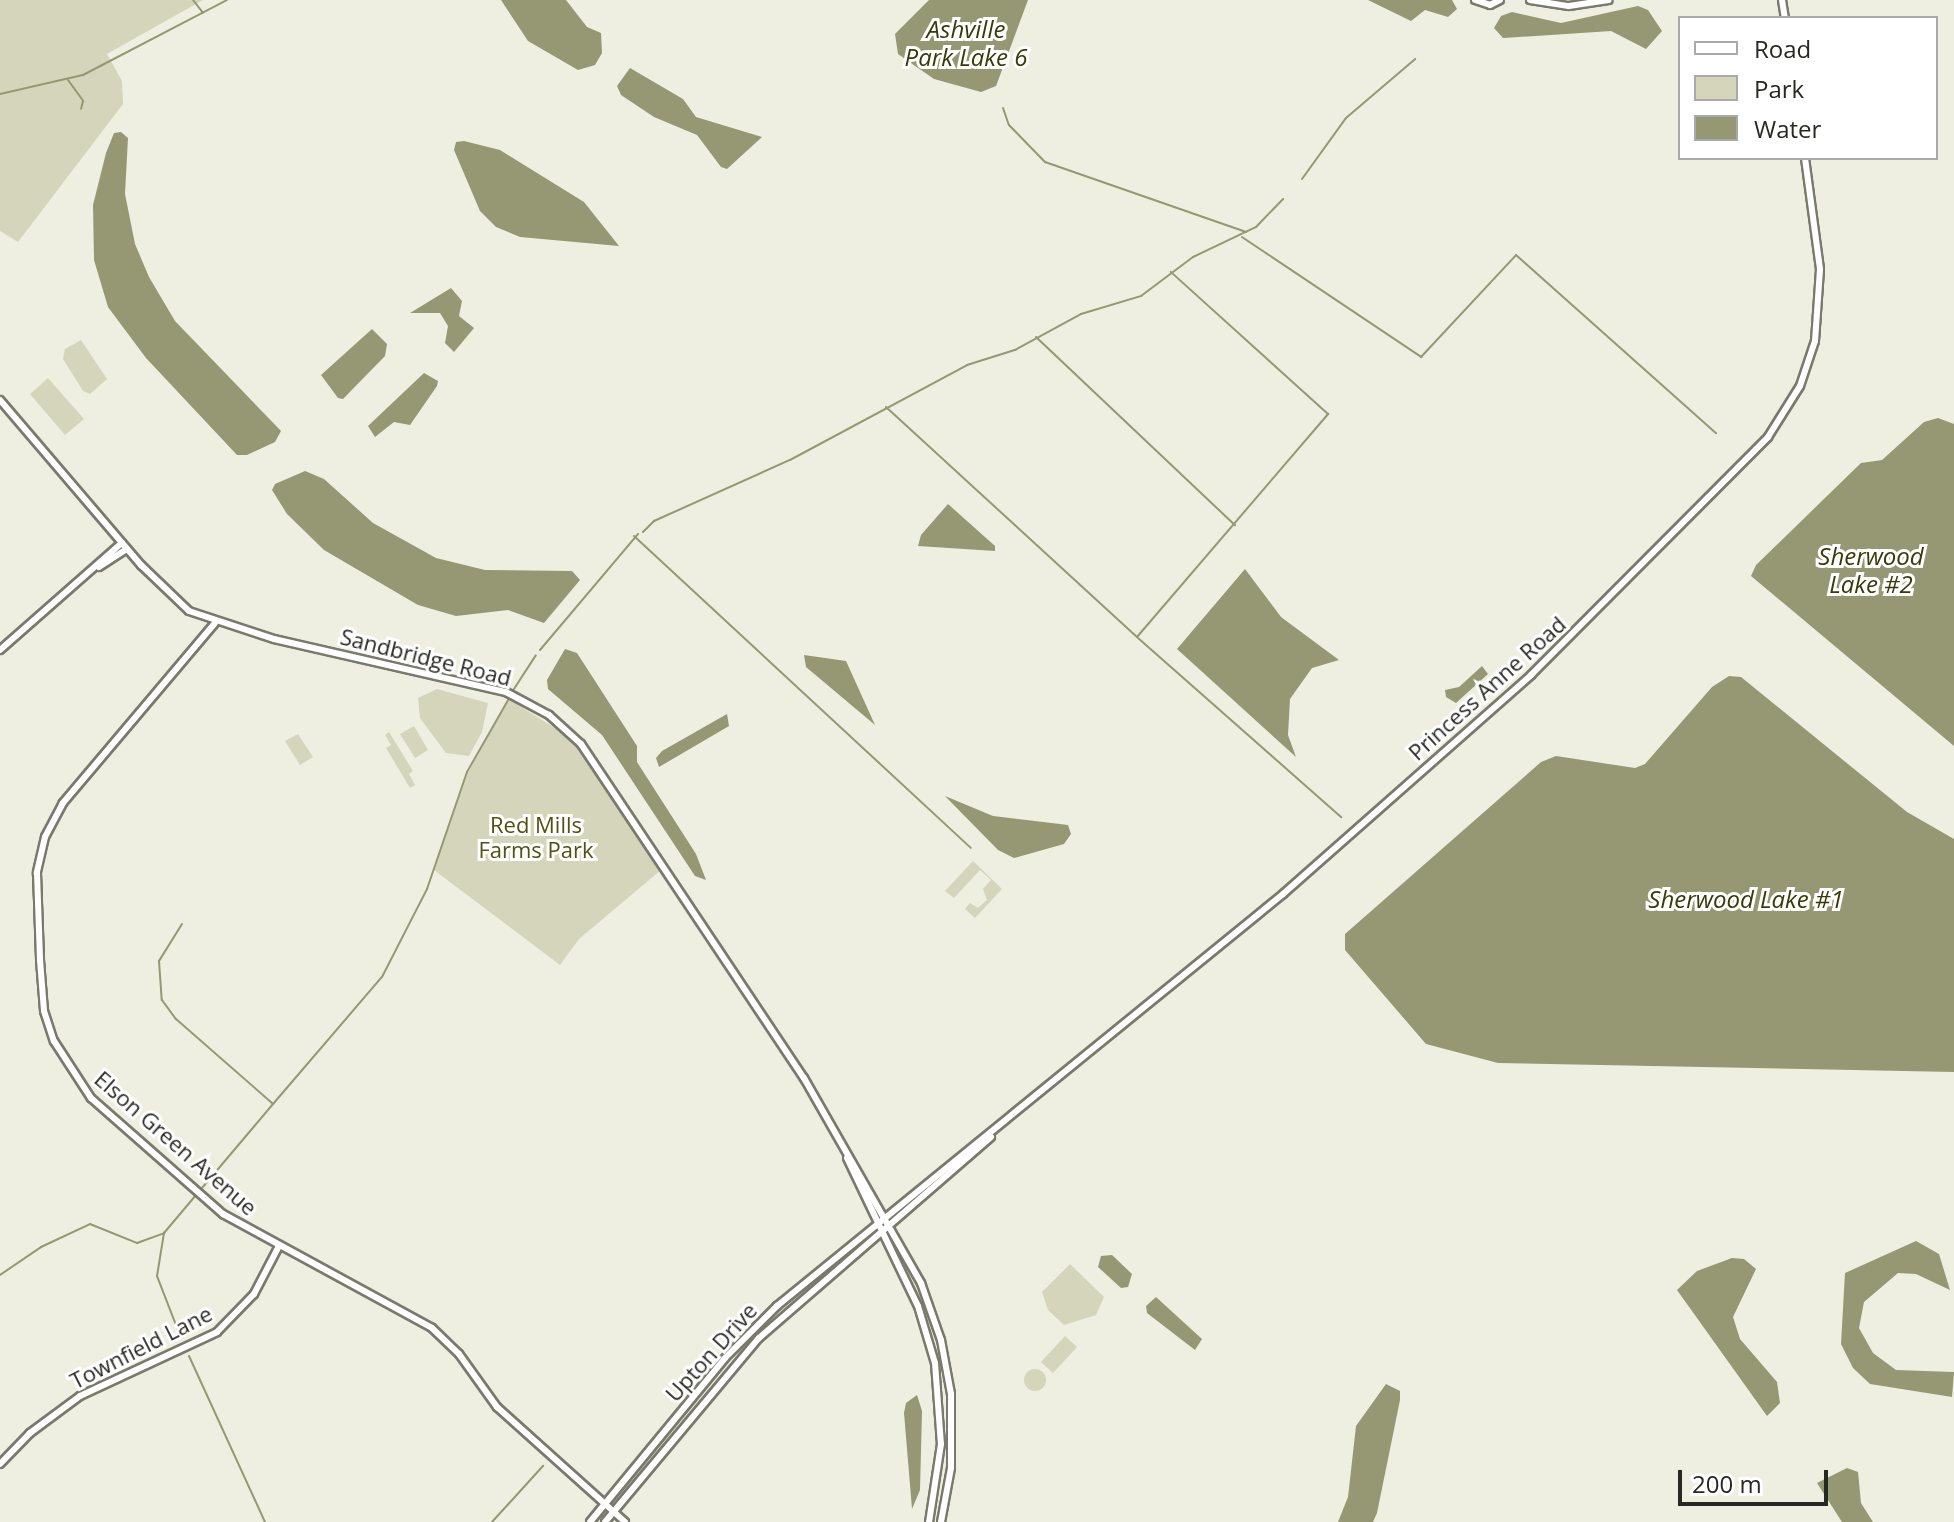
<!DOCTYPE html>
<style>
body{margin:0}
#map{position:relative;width:1954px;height:1522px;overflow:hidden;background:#eeefe0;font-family:"Open Sans",sans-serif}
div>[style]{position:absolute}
.green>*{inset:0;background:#d5d5bb}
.round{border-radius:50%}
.water>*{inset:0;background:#969773}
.stream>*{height:2px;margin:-1px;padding:0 1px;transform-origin:1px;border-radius:1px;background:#969773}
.roads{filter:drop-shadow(2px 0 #79796c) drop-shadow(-2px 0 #79796c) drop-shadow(0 2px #79796c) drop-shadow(0 -2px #79796c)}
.secondary>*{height:6px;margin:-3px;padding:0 3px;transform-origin:3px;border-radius:3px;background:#fff}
span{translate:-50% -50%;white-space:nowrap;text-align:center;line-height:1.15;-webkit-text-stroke:6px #fff;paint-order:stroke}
.street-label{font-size:22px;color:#282823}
.park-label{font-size:22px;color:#525113}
.water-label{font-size:24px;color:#3a390a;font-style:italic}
.legend{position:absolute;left:1678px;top:16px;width:260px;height:144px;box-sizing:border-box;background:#fff;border:2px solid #a9a9a7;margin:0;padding:10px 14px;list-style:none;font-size:24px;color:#282823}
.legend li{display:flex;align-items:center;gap:16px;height:40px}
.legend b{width:40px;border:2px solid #a9a9a7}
.scale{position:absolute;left:1678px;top:1470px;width:150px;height:36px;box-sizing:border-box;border:4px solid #282823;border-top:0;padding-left:10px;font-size:24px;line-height:28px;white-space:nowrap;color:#282823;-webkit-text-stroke:6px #fff;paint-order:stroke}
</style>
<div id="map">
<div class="green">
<i style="clip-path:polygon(0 0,203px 0,107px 54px,122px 81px,123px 104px,18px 242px,0 231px)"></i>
<i style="clip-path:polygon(81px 340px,107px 379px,90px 394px,83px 391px,63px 359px,65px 349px)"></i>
<i style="clip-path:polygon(48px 378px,84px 419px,65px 435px,30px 394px)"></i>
<i style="clip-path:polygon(437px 689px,488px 703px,482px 732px,469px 756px,446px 753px,420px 718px,418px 698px)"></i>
<i style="clip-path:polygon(508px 699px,563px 733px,591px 762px,661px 870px,579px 939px,560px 965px,434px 870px,468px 773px)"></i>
<i style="clip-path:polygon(414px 726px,428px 750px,415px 758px,400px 734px)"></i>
<i style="clip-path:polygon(389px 732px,413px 771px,409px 774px,415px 785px,410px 788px,386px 748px,391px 745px,385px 735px)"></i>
<i style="clip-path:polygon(298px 734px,313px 757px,300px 765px,285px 741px)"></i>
<i style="clip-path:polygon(973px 861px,1002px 889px,975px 918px,965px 909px,970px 903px,978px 908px,987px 900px,983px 889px,991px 880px,980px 870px,954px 898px,945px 891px)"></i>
<i style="clip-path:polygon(1070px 1264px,1104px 1297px,1096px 1315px,1064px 1325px,1048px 1310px,1042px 1292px)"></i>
<i style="clip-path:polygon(1065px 1336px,1077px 1347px,1053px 1373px,1041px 1362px)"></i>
<i class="round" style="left:1024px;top:1369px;width:22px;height:22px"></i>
</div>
<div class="water">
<i style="clip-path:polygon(501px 0,566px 0,587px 27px,601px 33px,602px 53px,595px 65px,578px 70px,528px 41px)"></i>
<i style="clip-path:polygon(929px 0,1028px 0,996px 86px,981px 92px,934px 79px,898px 54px,895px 34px)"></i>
<i style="clip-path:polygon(1368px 0,1452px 0,1457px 9px,1448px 17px,1425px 10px,1411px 21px)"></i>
<i style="clip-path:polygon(1638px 6px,1648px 10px,1662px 31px,1646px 49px,1611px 31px,1503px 38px,1494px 28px,1501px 16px,1512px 12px,1561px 23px)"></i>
<i style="clip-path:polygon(630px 68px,683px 99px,696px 117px,762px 137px,727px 169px,721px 167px,697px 135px,654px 117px,621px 95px,617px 86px)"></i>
<i style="clip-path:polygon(121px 132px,128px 138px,125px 194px,135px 244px,149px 277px,175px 321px,281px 431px,275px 442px,247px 455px,237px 455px,146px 358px,108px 307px,94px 260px,93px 205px,106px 153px,114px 133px)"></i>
<i style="clip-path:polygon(464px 141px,500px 150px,584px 202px,619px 246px,520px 237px,496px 227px,480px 211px,454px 150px,456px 142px)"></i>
<i style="clip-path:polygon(451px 288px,462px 301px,459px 316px,474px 328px,454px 352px,445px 343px,448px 326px,440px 313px,410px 313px)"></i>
<i style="clip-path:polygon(372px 329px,387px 344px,385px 356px,343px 399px,338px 398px,321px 375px)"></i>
<i style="clip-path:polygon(424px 373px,438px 381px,437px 386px,410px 425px,394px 422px,375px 437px,368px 426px)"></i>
<i style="clip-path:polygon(1938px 418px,1954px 424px,1954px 746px,1751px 576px,1756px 565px,1861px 463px,1882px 460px,1924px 422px)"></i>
<i style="clip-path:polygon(305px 471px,324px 479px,373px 523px,436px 558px,485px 570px,572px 571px,580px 580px,544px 623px,508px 610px,456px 616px,418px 605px,324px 550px,287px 514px,272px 490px,275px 484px)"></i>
<i style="clip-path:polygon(948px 504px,995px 546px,995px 551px,918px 546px,921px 535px)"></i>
<i style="clip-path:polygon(1245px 569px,1281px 617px,1339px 660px,1312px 668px,1290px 699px,1288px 735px,1296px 757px,1177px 649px)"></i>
<i style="clip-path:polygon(565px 649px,577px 653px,637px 746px,637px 762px,696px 854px,706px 880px,695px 876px,602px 735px,548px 689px,547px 680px)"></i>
<i style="clip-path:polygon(804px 655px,846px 661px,875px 725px,806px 667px)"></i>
<i style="clip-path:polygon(1482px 666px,1488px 674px,1456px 703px,1446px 697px,1445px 690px,1459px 687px)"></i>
<i style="clip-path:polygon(1729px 676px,1741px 677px,1907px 812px,1954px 839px,1954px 1072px,1498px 1063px,1426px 1044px,1345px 950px,1345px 934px,1541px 762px,1556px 756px,1635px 768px,1645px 764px,1712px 687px)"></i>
<i style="clip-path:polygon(727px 714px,729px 726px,659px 767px,656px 758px,662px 751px)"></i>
<i style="clip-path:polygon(945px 796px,993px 816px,1068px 825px,1071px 834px,1064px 844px,1014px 858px,998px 850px)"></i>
<i style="clip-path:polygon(1916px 1241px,1939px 1254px,1950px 1290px,1916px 1274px,1898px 1273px,1864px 1302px,1859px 1328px,1873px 1353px,1896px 1370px,1954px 1372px,1952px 1397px,1870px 1384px,1853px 1368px,1841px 1344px,1845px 1273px)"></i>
<i style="clip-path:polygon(1112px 1255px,1132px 1274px,1128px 1287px,1121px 1288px,1098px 1267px,1101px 1256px)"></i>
<i style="clip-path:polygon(1732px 1258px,1744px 1259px,1756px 1269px,1733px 1317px,1740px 1339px,1777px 1382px,1780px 1403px,1767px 1416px,1677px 1290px,1697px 1271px)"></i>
<i style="clip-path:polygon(1156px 1297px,1202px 1339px,1195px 1350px,1147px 1313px,1146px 1306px)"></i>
<i style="clip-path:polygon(1386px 1384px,1400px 1391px,1400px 1400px,1377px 1513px,1373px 1522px,1338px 1522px,1348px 1497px,1356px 1426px)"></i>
<i style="clip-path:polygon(917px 1395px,922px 1411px,920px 1490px,912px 1509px,904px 1413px,906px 1403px)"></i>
<i style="clip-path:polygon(1847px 1468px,1858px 1472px,1861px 1503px,1873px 1522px,1842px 1522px,1817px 1483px)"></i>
</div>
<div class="stream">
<i style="left:193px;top:0;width:16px;rotate:52deg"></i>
<i style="left:68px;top:80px;width:26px;rotate:54deg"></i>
<i style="left:83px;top:101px;width:8px;rotate:104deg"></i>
<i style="left:0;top:94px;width:85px;rotate:-12.9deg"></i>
<i style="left:83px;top:75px;width:162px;rotate:-27.5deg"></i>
<i style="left:1003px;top:108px;width:18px;rotate:71deg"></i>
<i style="left:1009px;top:125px;width:52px;rotate:45.8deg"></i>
<i style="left:1045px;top:162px;width:213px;rotate:19.2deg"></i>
<i style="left:1302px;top:179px;width:75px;rotate:-54.2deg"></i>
<i style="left:1346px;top:118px;width:91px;rotate:-40.5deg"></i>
<i style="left:1242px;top:237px;width:216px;rotate:33.8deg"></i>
<i style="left:1421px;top:357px;width:139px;rotate:-47deg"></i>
<i style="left:1516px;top:255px;width:268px;rotate:41.7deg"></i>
<i style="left:1036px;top:337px;width:274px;rotate:43.4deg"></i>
<i style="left:886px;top:407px;width:340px;rotate:42.5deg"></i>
<i style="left:1137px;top:637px;width:294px;rotate:-49.4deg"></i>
<i style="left:1328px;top:414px;width:212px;rotate:-137.9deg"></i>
<i style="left:643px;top:532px;width:16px;rotate:-45deg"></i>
<i style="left:654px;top:521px;width:149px;rotate:-24.2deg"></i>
<i style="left:790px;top:460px;width:201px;rotate:-28.2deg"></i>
<i style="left:967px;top:365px;width:50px;rotate:-17.4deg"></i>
<i style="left:1015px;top:350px;width:75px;rotate:-28.6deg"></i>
<i style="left:1081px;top:314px;width:63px;rotate:-16.7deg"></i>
<i style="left:1141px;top:296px;width:65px;rotate:-36.9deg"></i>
<i style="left:1193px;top:257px;width:70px;rotate:-25.5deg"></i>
<i style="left:1256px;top:227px;width:39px;rotate:-46deg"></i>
<i style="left:634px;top:536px;width:459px;rotate:42.8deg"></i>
<i style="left:1138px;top:638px;width:271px;rotate:41.4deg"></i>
<i style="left:540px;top:650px;width:152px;rotate:-49.8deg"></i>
<i style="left:514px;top:689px;width:40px;rotate:-57.1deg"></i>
<i style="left:182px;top:924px;width:44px;rotate:121.9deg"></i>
<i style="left:159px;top:961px;width:39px;rotate:86deg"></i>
<i style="left:162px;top:1000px;width:24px;rotate:54deg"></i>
<i style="left:176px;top:1019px;width:129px;rotate:41.2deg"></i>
<i style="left:273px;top:1104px;width:110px;rotate:130.2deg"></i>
<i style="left:273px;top:1104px;width:167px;rotate:-49.4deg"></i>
<i style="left:382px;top:977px;width:99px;rotate:-62.9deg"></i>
<i style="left:427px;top:889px;width:124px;rotate:-71.1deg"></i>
<i style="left:467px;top:772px;width:83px;rotate:-60.3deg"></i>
<i style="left:0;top:1275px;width:50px;rotate:-34.3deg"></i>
<i style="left:41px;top:1247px;width:54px;rotate:-25.1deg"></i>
<i style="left:90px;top:1224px;width:51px;rotate:22deg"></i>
<i style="left:137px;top:1243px;width:29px;rotate:-20deg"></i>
<i style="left:181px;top:1338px;width:66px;rotate:-111.2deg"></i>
<i style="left:157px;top:1276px;width:44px;rotate:-80.8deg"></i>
<i style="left:164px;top:1233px;width:50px;rotate:-49.9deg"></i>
<i style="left:189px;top:1356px;width:183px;rotate:65.4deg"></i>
<i style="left:492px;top:1522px;width:76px;rotate:-47.7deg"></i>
</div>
<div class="roads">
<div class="secondary">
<i style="left:1475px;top:0;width:16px;rotate:18deg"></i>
<i style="left:1490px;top:5px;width:11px;rotate:-27deg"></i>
<i style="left:1530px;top:0;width:39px;rotate:9deg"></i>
<i style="left:1569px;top:6px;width:40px;rotate:-8.5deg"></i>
<i style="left:1782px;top:0;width:18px;rotate:81deg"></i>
<i style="left:0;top:400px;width:217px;rotate:49.5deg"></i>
<i style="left:141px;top:565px;width:66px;rotate:43.8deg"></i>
<i style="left:189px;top:611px;width:89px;rotate:18.2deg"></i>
<i style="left:274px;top:639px;width:238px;rotate:12.9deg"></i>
<i style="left:506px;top:692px;width:49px;rotate:28.1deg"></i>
<i style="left:549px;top:715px;width:43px;rotate:42.2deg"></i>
<i style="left:581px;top:744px;width:402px;rotate:56.3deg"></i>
<i style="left:804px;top:1078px;width:236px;rotate:60.3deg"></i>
<i style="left:921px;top:1283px;width:60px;rotate:70.7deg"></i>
<i style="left:941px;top:1340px;width:55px;rotate:79.5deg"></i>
<i style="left:951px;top:1394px;width:74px;rotate:90deg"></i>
<i style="left:951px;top:1468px;width:55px;rotate:100.5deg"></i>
<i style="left:99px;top:567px;width:33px;rotate:-33deg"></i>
<i style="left:215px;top:623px;width:236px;rotate:130.2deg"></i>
<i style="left:63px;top:803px;width:38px;rotate:118deg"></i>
<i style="left:45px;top:837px;width:37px;rotate:103deg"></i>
<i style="left:37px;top:873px;width:87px;rotate:88deg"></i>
<i style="left:40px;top:960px;width:51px;rotate:85.5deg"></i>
<i style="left:44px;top:1011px;width:32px;rotate:72deg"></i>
<i style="left:54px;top:1041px;width:68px;rotate:57deg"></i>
<i style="left:91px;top:1098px;width:176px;rotate:41.3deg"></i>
<i style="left:223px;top:1214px;width:238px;rotate:28.6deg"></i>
<i style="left:432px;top:1328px;width:37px;rotate:44deg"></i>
<i style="left:459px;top:1354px;width:65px;rotate:54.4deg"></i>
<i style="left:497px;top:1407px;width:172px;rotate:41.9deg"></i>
<i style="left:0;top:650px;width:162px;rotate:-41.3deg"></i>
<i style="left:847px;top:1158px;width:164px;rotate:64.4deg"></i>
<i style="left:918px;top:1306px;width:59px;rotate:73.4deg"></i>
<i style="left:935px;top:1363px;width:81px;rotate:85.8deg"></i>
<i style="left:941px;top:1444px;width:79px;rotate:98.7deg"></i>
<i style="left:0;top:1464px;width:43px;rotate:-45.9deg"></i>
<i style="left:30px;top:1433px;width:62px;rotate:-36.5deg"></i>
<i style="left:80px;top:1396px;width:151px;rotate:-25deg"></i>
<i style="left:217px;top:1332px;width:53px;rotate:-45.8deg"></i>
<i style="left:254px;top:1294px;width:54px;rotate:-62.5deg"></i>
<i style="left:590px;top:1522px;width:212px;rotate:-50.5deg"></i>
<i style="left:725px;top:1358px;width:74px;rotate:-45deg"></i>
<i style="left:777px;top:1306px;width:653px;rotate:-39.15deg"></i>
<i style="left:1283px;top:894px;width:331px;rotate:-41.4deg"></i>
<i style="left:1531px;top:675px;width:336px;rotate:-45.1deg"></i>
<i style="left:1768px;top:437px;width:60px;rotate:-57.9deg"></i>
<i style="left:1800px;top:386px;width:47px;rotate:-71.6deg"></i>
<i style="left:1815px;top:341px;width:72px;rotate:-86deg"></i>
<i style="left:1820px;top:269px;width:112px;rotate:-97.7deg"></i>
<i style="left:605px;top:1522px;width:240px;rotate:-50.1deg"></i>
<i style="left:759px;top:1338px;width:307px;rotate:-40.9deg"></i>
</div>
</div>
<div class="street-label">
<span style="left:426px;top:657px;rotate:14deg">Sandbridge Road</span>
<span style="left:1487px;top:688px;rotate:-42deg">Princess Anne Road</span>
<span style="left:176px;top:1143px;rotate:41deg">Elson Green Avenue</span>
<span style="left:141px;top:1347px;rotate:-27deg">Townfield Lane</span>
<span style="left:711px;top:1352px;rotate:-48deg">Upton Drive</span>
</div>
<div class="park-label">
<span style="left:536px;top:837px">Red Mills<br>Farms Park</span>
</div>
<div class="water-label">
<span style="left:966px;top:43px">Ashville<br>Park Lake 6</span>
<span style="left:1871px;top:570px">Sherwood<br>Lake #2</span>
<span style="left:1746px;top:899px">Sherwood Lake #1</span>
</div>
<ul class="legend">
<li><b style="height:10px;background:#fff"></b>Road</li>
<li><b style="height:22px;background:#d5d5bb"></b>Park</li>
<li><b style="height:22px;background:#969773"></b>Water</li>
</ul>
<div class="scale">200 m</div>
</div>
